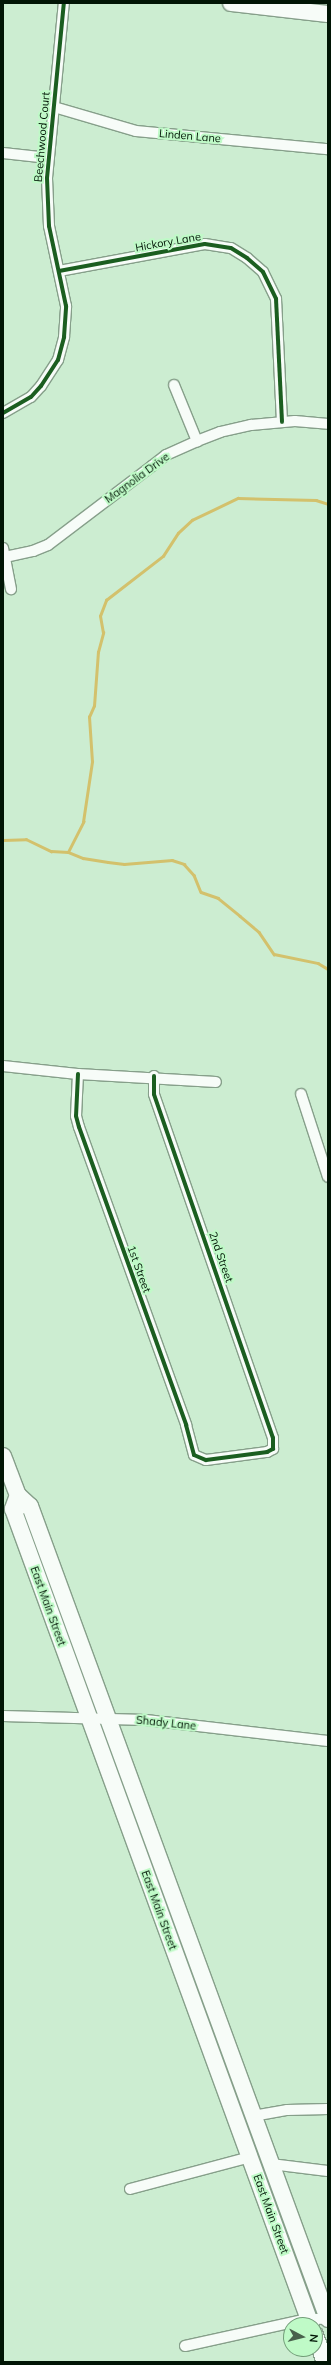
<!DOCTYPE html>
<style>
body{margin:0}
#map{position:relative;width:331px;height:2365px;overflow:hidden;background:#ccedd1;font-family:Mulish,sans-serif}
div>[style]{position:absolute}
.stream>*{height:2.5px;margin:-1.25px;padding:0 1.25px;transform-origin:1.25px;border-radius:1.25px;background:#d3c16c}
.roads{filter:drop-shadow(1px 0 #869f8a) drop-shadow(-1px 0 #869f8a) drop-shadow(0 1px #869f8a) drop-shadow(0 -1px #869f8a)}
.street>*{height:10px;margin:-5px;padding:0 5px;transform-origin:5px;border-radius:5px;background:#f7fcf8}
.primary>*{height:16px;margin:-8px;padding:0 8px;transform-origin:8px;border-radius:8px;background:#f7fcf8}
.cycleway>*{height:4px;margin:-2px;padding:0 2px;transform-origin:2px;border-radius:2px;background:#1b5e20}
span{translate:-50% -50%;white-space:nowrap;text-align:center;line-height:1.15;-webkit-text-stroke:4px #bffac7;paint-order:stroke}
.street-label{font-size:11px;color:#011505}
.frame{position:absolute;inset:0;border:4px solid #011505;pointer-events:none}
.north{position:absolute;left:283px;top:2317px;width:40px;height:40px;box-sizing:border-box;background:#bffac7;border:1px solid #739e79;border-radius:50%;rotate:97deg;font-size:11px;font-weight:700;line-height:16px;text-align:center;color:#011505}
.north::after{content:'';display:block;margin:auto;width:14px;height:18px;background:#48614c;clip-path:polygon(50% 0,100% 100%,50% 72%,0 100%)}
</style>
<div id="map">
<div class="stream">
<i style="left:3px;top:840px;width:23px;rotate:-2deg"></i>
<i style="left:26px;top:839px;width:28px;rotate:26deg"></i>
<i style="left:51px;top:851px;width:17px;rotate:3deg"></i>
<i style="left:68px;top:852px;width:16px;rotate:22deg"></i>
<i style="left:83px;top:858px;width:25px;rotate:9deg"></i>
<i style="left:108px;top:862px;width:16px;rotate:7deg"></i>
<i style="left:124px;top:864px;width:48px;rotate:-4.8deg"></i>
<i style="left:172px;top:860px;width:13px;rotate:18deg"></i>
<i style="left:184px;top:864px;width:15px;rotate:48deg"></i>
<i style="left:194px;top:875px;width:18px;rotate:68deg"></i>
<i style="left:201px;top:892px;width:18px;rotate:19deg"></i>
<i style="left:218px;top:898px;width:28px;rotate:39deg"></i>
<i style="left:240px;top:916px;width:25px;rotate:40deg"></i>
<i style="left:259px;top:932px;width:27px;rotate:56deg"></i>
<i style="left:274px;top:954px;width:45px;rotate:11.6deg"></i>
<i style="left:318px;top:963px;width:12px;rotate:31deg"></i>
<i style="left:68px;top:852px;width:34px;rotate:-63deg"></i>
<i style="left:83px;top:822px;width:61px;rotate:-81.5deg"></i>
<i style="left:92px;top:762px;width:45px;rotate:-93.8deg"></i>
<i style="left:89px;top:717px;width:12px;rotate:-66deg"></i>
<i style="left:94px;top:706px;width:54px;rotate:-85.8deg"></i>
<i style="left:98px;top:652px;width:20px;rotate:-75deg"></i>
<i style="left:103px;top:633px;width:17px;rotate:-100deg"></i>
<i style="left:100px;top:616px;width:17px;rotate:-69deg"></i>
<i style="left:106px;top:600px;width:72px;rotate:-37.7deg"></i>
<i style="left:163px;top:556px;width:27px;rotate:-57deg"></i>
<i style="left:178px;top:533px;width:19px;rotate:-43deg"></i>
<i style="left:192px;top:520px;width:51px;rotate:-25.6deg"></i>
<i style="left:238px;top:498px;width:78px;rotate:1.5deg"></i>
<i style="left:316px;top:500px;width:13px;rotate:18deg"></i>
</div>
<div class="roads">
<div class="street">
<i style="left:54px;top:107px;width:85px;rotate:16.3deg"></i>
<i style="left:136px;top:131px;width:193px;rotate:5.4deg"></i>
<i style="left:3px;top:153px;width:46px;rotate:6.2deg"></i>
<i style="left:59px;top:271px;width:148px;rotate:-10.5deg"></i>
<i style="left:205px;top:244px;width:26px;rotate:9deg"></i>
<i style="left:231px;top:248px;width:19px;rotate:32deg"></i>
<i style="left:247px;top:258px;width:21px;rotate:41deg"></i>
<i style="left:263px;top:272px;width:30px;rotate:64deg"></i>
<i style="left:276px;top:299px;width:123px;rotate:87.2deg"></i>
<i style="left:174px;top:385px;width:61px;rotate:67.7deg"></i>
<i style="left:3px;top:413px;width:32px;rotate:-30deg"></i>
<i style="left:31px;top:397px;width:15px;rotate:-48deg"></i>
<i style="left:41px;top:386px;width:31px;rotate:-57deg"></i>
<i style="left:58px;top:360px;width:24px;rotate:-75deg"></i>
<i style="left:64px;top:337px;width:31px;rotate:-86deg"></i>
<i style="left:66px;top:306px;width:82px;rotate:-102deg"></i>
<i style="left:49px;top:226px;width:48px;rotate:-92.4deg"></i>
<i style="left:47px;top:178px;width:176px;rotate:-84.5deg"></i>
<i style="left:3px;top:548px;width:42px;rotate:79deg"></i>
<i style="left:5px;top:557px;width:29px;rotate:-12deg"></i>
<i style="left:33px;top:551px;width:16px;rotate:-22deg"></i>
<i style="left:48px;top:545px;width:131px;rotate:-37.2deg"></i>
<i style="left:152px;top:466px;width:18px;rotate:-38deg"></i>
<i style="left:166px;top:455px;width:34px;rotate:-24deg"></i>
<i style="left:197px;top:441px;width:25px;rotate:-21deg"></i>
<i style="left:220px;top:432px;width:32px;rotate:-13deg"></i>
<i style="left:251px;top:425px;width:44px;rotate:-5.2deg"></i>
<i style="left:295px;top:421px;width:33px;rotate:5deg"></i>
<i style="left:3px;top:1066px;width:75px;rotate:6.1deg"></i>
<i style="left:78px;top:1074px;width:138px;rotate:3.3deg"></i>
<i style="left:78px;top:1074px;width:42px;rotate:92.7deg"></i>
<i style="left:76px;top:1116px;width:11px;rotate:75deg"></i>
<i style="left:79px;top:1127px;width:317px;rotate:70.2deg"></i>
<i style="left:186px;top:1425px;width:31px;rotate:75deg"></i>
<i style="left:194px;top:1455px;width:13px;rotate:23deg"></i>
<i style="left:206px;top:1460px;width:62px;rotate:-7.5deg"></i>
<i style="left:267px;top:1452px;width:7px;rotate:-27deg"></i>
<i style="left:273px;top:1449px;width:11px;rotate:-90deg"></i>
<i style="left:273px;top:1438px;width:364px;rotate:-109.1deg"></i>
<i style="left:154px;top:1094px;width:18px;rotate:-90deg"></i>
<i style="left:301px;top:1094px;width:87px;rotate:72deg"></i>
<i style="left:3px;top:1716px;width:143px;rotate:1.6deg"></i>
<i style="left:146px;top:1720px;width:183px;rotate:6.6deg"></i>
<i style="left:253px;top:2116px;width:35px;rotate:-10deg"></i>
<i style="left:287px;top:2110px;width:41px;rotate:-1.4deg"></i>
<i style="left:271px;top:2164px;width:57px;rotate:7deg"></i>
<i style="left:130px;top:2189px;width:124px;rotate:-14.9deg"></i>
<i style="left:185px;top:2346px;width:120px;rotate:-12.5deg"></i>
<i style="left:302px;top:2320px;width:26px;rotate:-4deg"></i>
</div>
<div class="primary">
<i style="left:231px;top:3px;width:98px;rotate:6.5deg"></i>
<i style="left:3px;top:1456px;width:53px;rotate:69.2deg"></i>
<i style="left:18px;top:1495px;width:15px;rotate:110deg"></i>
<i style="left:13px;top:1509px;width:869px;rotate:69.94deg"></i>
<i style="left:18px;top:1495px;width:16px;rotate:43deg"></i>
<i style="left:30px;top:1506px;width:866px;rotate:69.87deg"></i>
<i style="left:315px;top:2335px;width:29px;rotate:70deg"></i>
</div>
</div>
<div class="cycleway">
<i style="left:59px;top:271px;width:148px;rotate:-10.5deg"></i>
<i style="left:205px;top:244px;width:26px;rotate:9deg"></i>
<i style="left:231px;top:248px;width:19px;rotate:32deg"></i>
<i style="left:247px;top:258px;width:21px;rotate:41deg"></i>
<i style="left:263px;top:272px;width:30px;rotate:64deg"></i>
<i style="left:276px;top:299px;width:123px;rotate:87.2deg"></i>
<i style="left:3px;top:413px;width:32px;rotate:-30deg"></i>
<i style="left:31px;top:397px;width:15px;rotate:-48deg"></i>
<i style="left:41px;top:386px;width:31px;rotate:-57deg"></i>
<i style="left:58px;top:360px;width:24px;rotate:-75deg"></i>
<i style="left:64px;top:337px;width:31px;rotate:-86deg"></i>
<i style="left:66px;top:306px;width:82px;rotate:-102deg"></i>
<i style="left:49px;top:226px;width:48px;rotate:-92.4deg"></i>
<i style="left:47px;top:178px;width:176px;rotate:-84.5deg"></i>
<i style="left:78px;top:1074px;width:42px;rotate:92.7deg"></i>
<i style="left:76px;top:1116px;width:11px;rotate:75deg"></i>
<i style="left:79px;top:1127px;width:317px;rotate:70.2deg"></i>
<i style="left:186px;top:1425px;width:31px;rotate:75deg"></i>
<i style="left:194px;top:1455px;width:13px;rotate:23deg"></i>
<i style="left:206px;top:1460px;width:62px;rotate:-7.5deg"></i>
<i style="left:267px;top:1452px;width:7px;rotate:-27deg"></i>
<i style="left:273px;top:1449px;width:11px;rotate:-90deg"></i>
<i style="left:273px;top:1438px;width:364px;rotate:-109.1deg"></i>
<i style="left:154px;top:1094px;width:18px;rotate:-90deg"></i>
</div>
<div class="street-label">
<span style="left:190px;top:136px;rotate:5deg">Linden Lane</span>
<span style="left:42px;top:137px;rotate:-85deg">Beechwood Court</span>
<span style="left:168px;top:242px;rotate:-10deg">Hickory Lane</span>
<span style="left:137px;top:478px;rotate:-36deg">Magnolia Drive</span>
<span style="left:221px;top:1257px;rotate:71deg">2nd Street</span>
<span style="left:139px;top:1269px;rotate:70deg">1st Street</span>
<span style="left:48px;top:1606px;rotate:70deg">East Main Street</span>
<span style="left:166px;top:1723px;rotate:6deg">Shady Lane</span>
<span style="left:159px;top:1910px;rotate:70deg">East Main Street</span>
<span style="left:271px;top:2214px;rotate:70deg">East Main Street</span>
</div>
<div class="frame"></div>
<div class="north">N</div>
</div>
